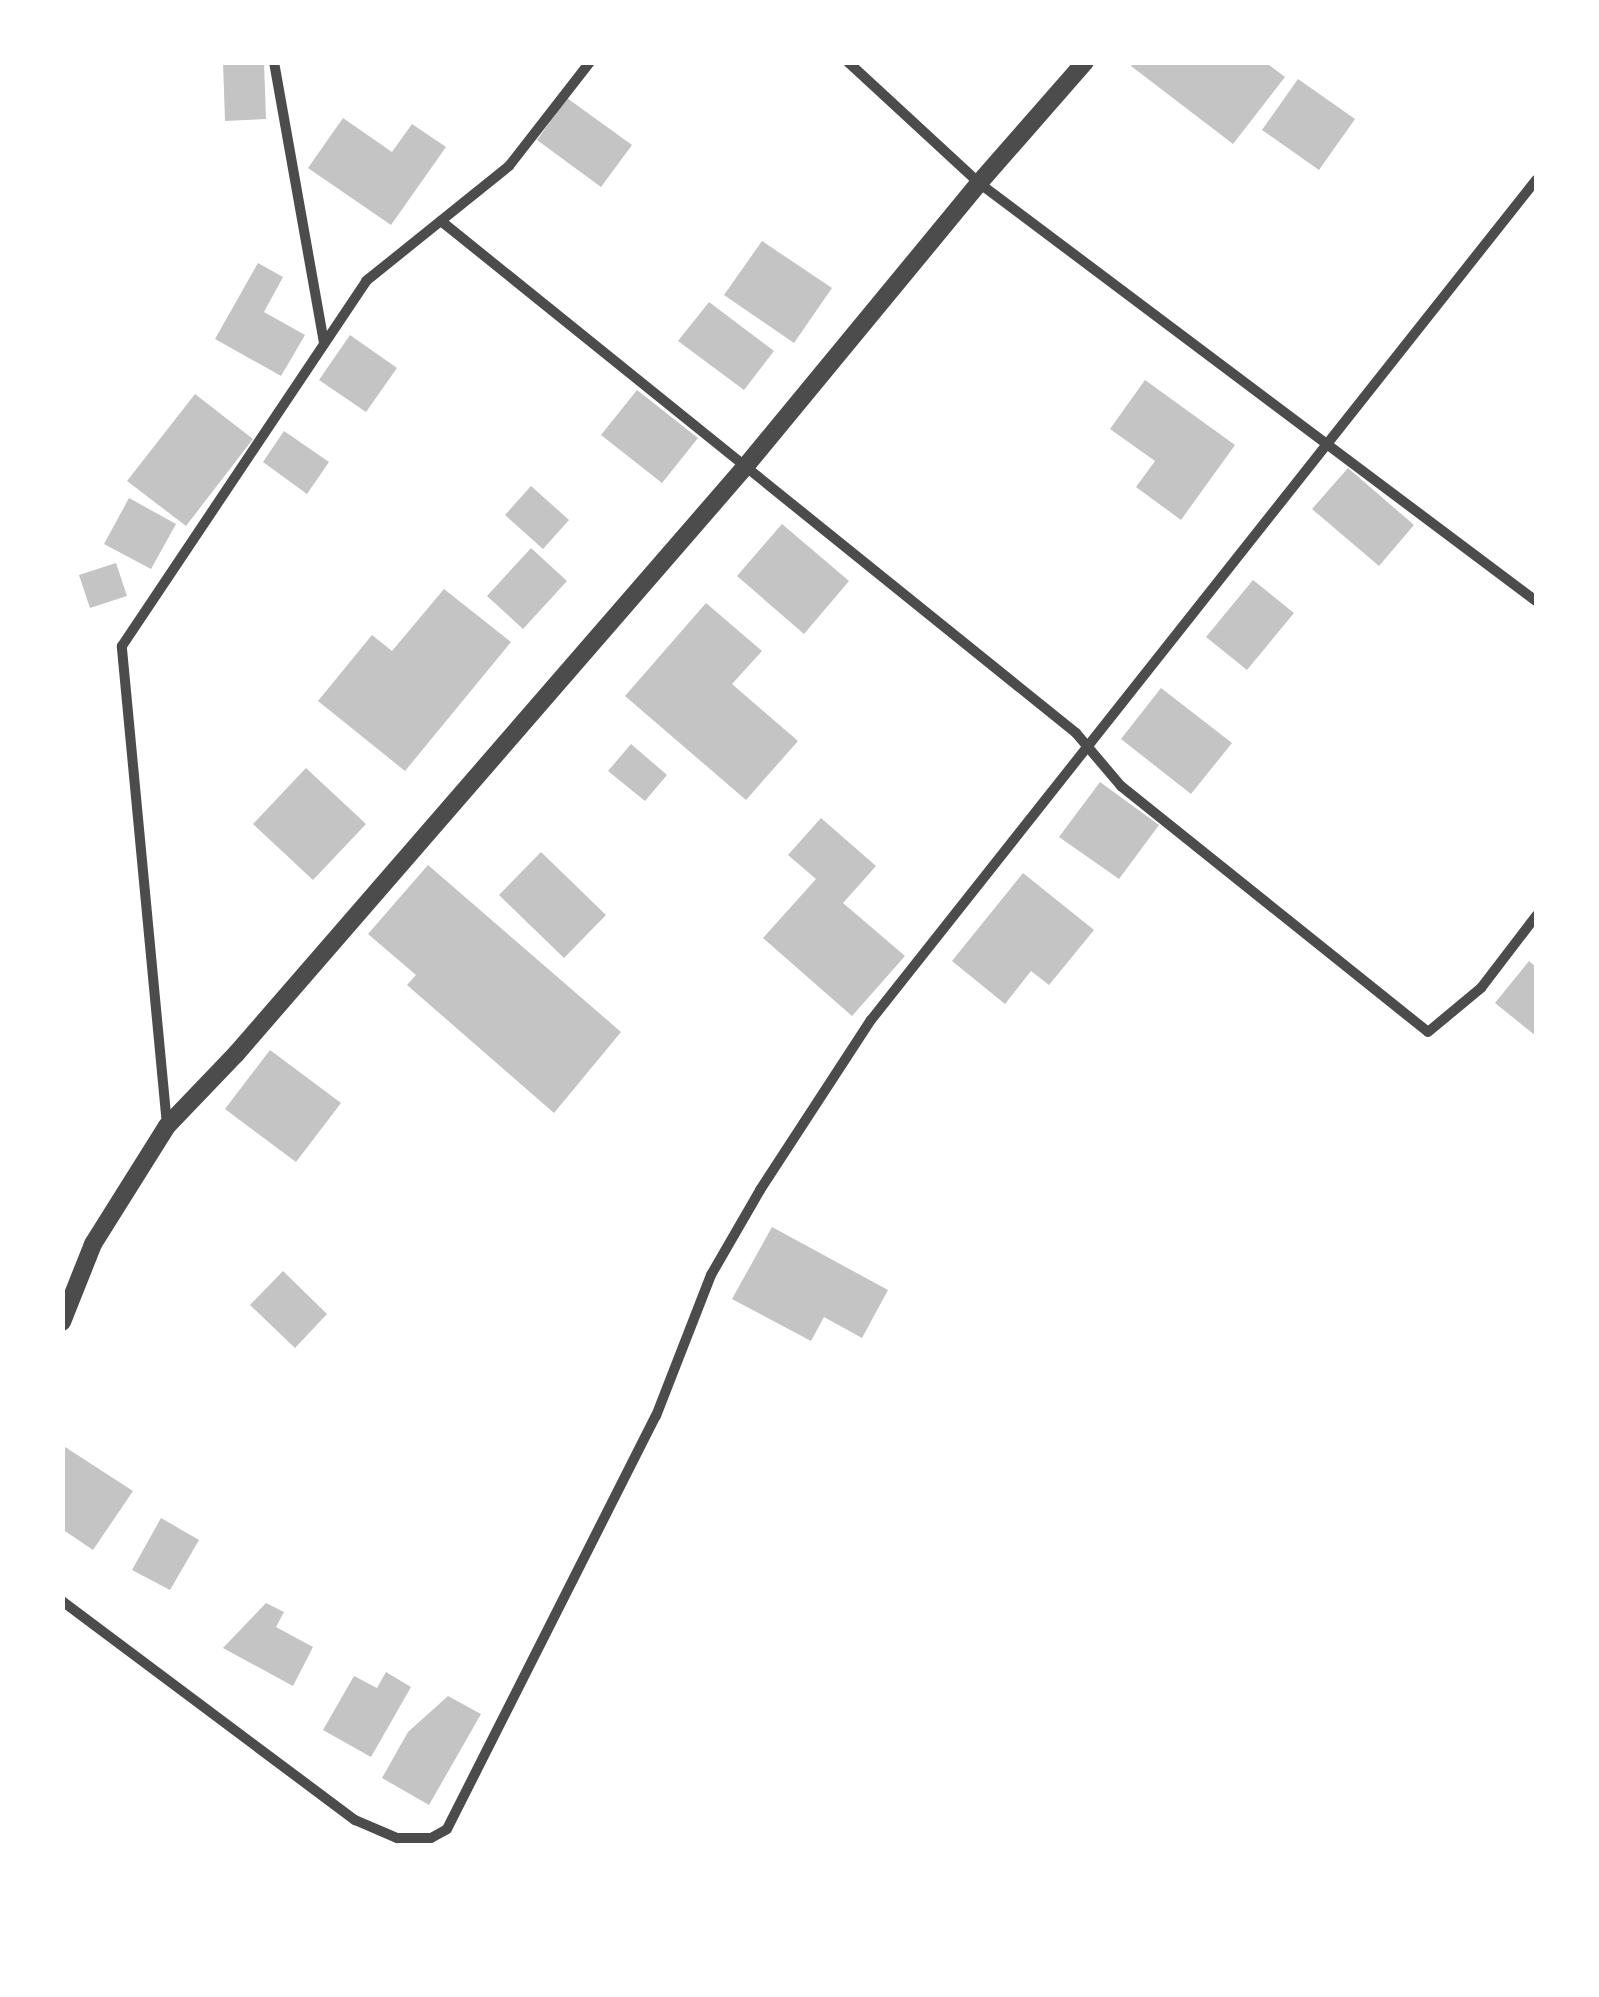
<!DOCTYPE html>
<style>
body{margin:0}
#map{position:relative;width:1599px;height:1997px;overflow:hidden;background:#fff;font-family:"Open Sans",sans-serif}
div>[style]{position:absolute}
.building>*{inset:0;background:#c4c4c4}
.minor>*{height:10px;margin:-5px;padding:0 5px;transform-origin:5px;border-radius:5px;background:#4c4c4c}
.tertiary>*{height:18px;margin:-9px;padding:0 9px;transform-origin:9px;border-radius:9px;background:#4c4c4c}
span{translate:-50% -50%;white-space:nowrap;text-align:center;line-height:1.15;-webkit-text-stroke:8px #fff;paint-order:stroke}
.frame{position:absolute;inset:0;border:65px solid #fff;pointer-events:none}
</style>
<div id="map">
<div class="building">
<i style="clip-path:polygon(223px 62px,264px 62px,266px 119px,225px 121px)"></i>
<i style="clip-path:polygon(1134px 62px,1265px 62px,1285px 77px,1233px 144px,1131px 66px)"></i>
<i style="clip-path:polygon(1298px 79px,1355px 119px,1319px 170px,1262px 130px)"></i>
<i style="clip-path:polygon(567px 98px,632px 145px,601px 187px,537px 140px)"></i>
<i style="clip-path:polygon(343px 118px,392px 152px,412px 124px,446px 147px,391px 225px,308px 168px)"></i>
<i style="clip-path:polygon(762px 241px,832px 288px,794px 343px,724px 295px)"></i>
<i style="clip-path:polygon(258px 263px,283px 277px,264px 312px,305px 335px,281px 376px,215px 339px)"></i>
<i style="clip-path:polygon(709px 302px,774px 351px,744px 390px,678px 341px)"></i>
<i style="clip-path:polygon(350px 335px,397px 368px,366px 412px,319px 380px)"></i>
<i style="clip-path:polygon(1145px 380px,1235px 445px,1181px 520px,1136px 487px,1155px 461px,1110px 429px)"></i>
<i style="clip-path:polygon(637px 390px,698px 438px,662px 483px,601px 435px)"></i>
<i style="clip-path:polygon(195px 394px,253px 439px,186px 526px,127px 481px)"></i>
<i style="clip-path:polygon(284px 431px,329px 462px,307px 494px,263px 462px)"></i>
<i style="clip-path:polygon(1348px 468px,1414px 525px,1379px 566px,1312px 509px)"></i>
<i style="clip-path:polygon(531px 486px,569px 520px,543px 549px,505px 515px)"></i>
<i style="clip-path:polygon(129px 498px,176px 524px,151px 569px,104px 544px)"></i>
<i style="clip-path:polygon(782px 524px,849px 581px,804px 634px,737px 576px)"></i>
<i style="clip-path:polygon(531px 548px,567px 581px,523px 629px,487px 596px)"></i>
<i style="clip-path:polygon(116px 563px,127px 596px,90px 608px,79px 575px)"></i>
<i style="clip-path:polygon(1253px 580px,1294px 613px,1247px 670px,1206px 637px)"></i>
<i style="clip-path:polygon(444px 589px,511px 642px,405px 771px,318px 701px,372px 635px,392px 651px)"></i>
<i style="clip-path:polygon(706px 603px,762px 651px,732px 684px,798px 741px,746px 800px,625px 696px)"></i>
<i style="clip-path:polygon(1161px 688px,1232px 743px,1191px 794px,1121px 739px)"></i>
<i style="clip-path:polygon(631px 744px,667px 775px,645px 801px,608px 771px)"></i>
<i style="clip-path:polygon(306px 768px,366px 824px,313px 880px,253px 824px)"></i>
<i style="clip-path:polygon(1100px 782px,1159px 825px,1119px 879px,1059px 837px)"></i>
<i style="clip-path:polygon(821px 818px,876px 866px,843px 903px,905px 956px,852px 1016px,763px 938px,816px 879px,788px 855px)"></i>
<i style="clip-path:polygon(541px 852px,606px 915px,564px 958px,499px 895px)"></i>
<i style="clip-path:polygon(428px 865px,621px 1032px,554px 1113px,407px 985px,416px 975px,368px 934px)"></i>
<i style="clip-path:polygon(1023px 873px,1094px 930px,1049px 985px,1031px 971px,1005px 1004px,952px 961px)"></i>
<i style="clip-path:polygon(1529px 961px,1536px 967px,1536px 1036px,1495px 1003px)"></i>
<i style="clip-path:polygon(270px 1050px,341px 1103px,296px 1162px,225px 1109px)"></i>
<i style="clip-path:polygon(772px 1227px,888px 1290px,862px 1338px,824px 1317px,811px 1341px,732px 1299px)"></i>
<i style="clip-path:polygon(283px 1271px,327px 1314px,295px 1348px,250px 1305px)"></i>
<i style="clip-path:polygon(62px 1445px,133px 1491px,93px 1550px,62px 1529px)"></i>
<i style="clip-path:polygon(161px 1518px,199px 1540px,170px 1590px,132px 1570px)"></i>
<i style="clip-path:polygon(266px 1603px,284px 1612px,276px 1627px,313px 1647px,293px 1686px,223px 1648px)"></i>
<i style="clip-path:polygon(386px 1672px,411px 1687px,371px 1757px,323px 1730px,354px 1676px,377px 1688px)"></i>
<i style="clip-path:polygon(448px 1696px,481px 1714px,429px 1805px,382px 1778px,408px 1732px)"></i>
</div>
<div class="minor">
<i style="left:274px;top:62px;width:285px;rotate:79.9deg"></i>
<i style="left:848px;top:62px;width:178px;rotate:42.7deg"></i>
<i style="left:979px;top:183px;width:696px;rotate:36.89deg"></i>
<i style="left:441px;top:221px;width:816px;rotate:38.88deg"></i>
<i style="left:1076px;top:733px;width:70px;rotate:49.7deg"></i>
<i style="left:1121px;top:786px;width:393px;rotate:38.7deg"></i>
<i style="left:1428px;top:1032px;width:69px;rotate:-39.7deg"></i>
<i style="left:1481px;top:988px;width:91px;rotate:-52.6deg"></i>
<i style="left:167px;top:1125px;width:481px;rotate:-95.4deg"></i>
<i style="left:122px;top:646px;width:439px;rotate:-56.2deg"></i>
<i style="left:366px;top:281px;width:184px;rotate:-38.8deg"></i>
<i style="left:509px;top:166px;width:132px;rotate:-52.1deg"></i>
<i style="left:62px;top:1601px;width:366px;rotate:36.8deg"></i>
<i style="left:355px;top:1820px;width:46px;rotate:23.2deg"></i>
<i style="left:397px;top:1838px;width:34px"></i>
<i style="left:431px;top:1838px;width:18px;rotate:-29deg"></i>
<i style="left:447px;top:1829px;width:463px;rotate:-63.2deg"></i>
<i style="left:656px;top:1416px;width:151px;rotate:-68.7deg"></i>
<i style="left:711px;top:1275px;width:98px;rotate:-60deg"></i>
<i style="left:760px;top:1190px;width:203px;rotate:-56.9deg"></i>
<i style="left:871px;top:1020px;width:1071px;rotate:-51.63deg"></i>
</div>
<div class="tertiary">
<i style="left:62px;top:1322px;width:84px;rotate:-68.3deg"></i>
<i style="left:93px;top:1244px;width:139px;rotate:-57.9deg"></i>
<i style="left:167px;top:1126px;width:100px;rotate:-46.2deg"></i>
<i style="left:236px;top:1054px;width:777px;rotate:-49.07deg"></i>
<i style="left:745px;top:467px;width:368px;rotate:-50.5deg"></i>
<i style="left:979px;top:183px;width:161px;rotate:-48.8deg"></i>
</div>
<div class="frame"></div>
</div>
